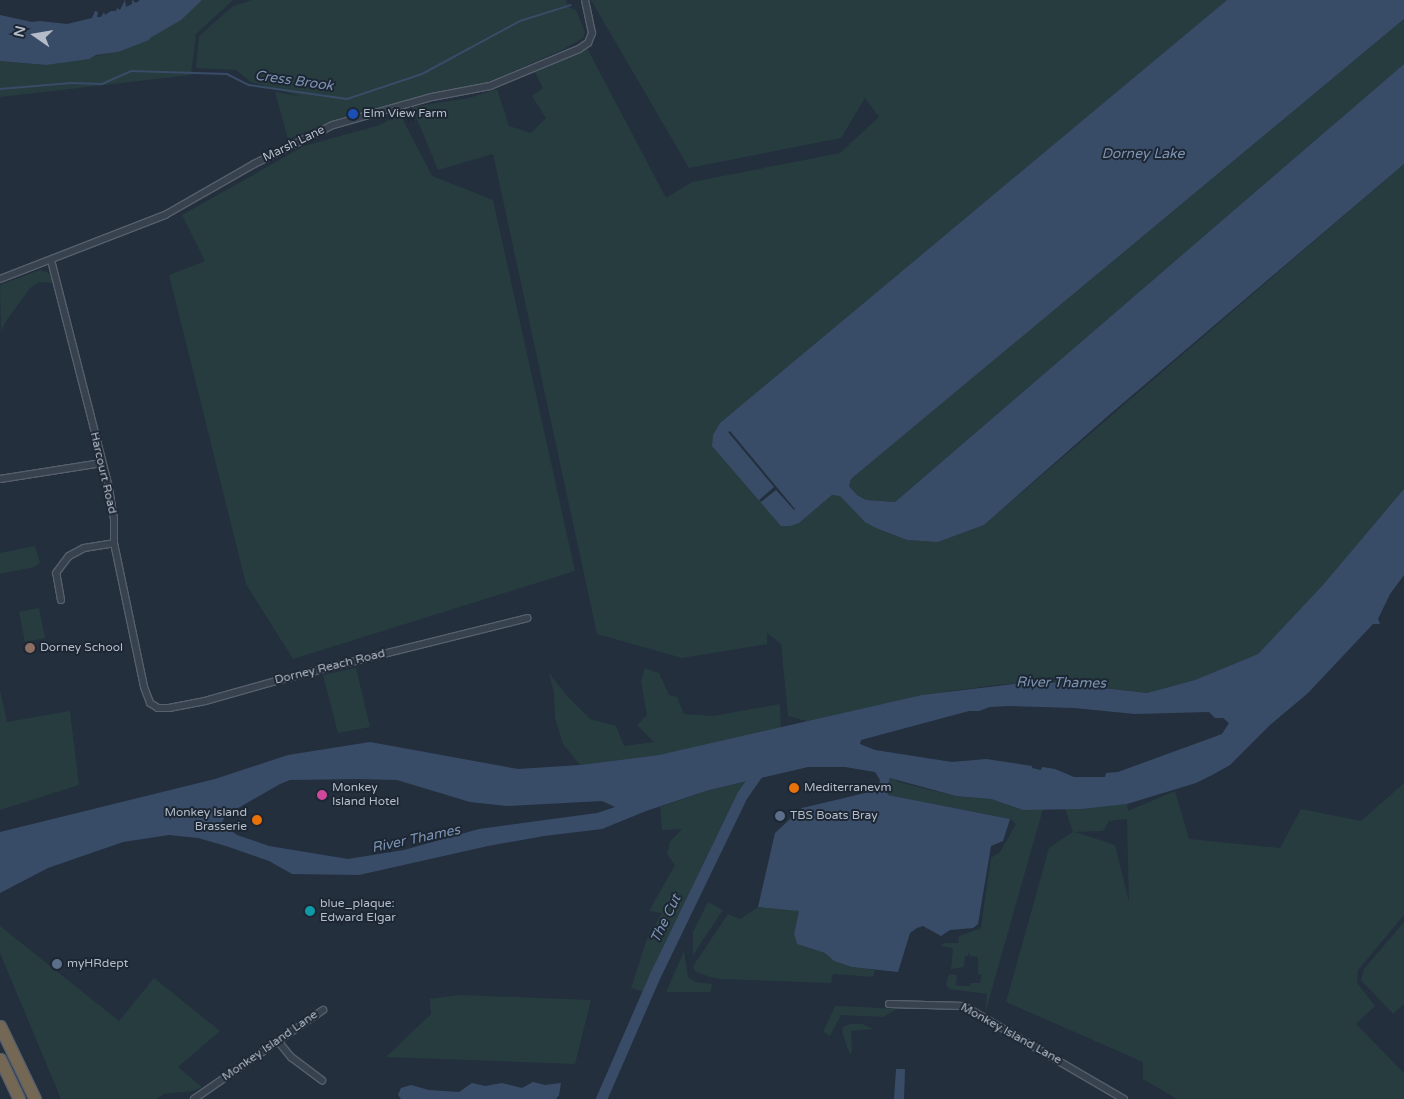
<!DOCTYPE html>
<style>
body{margin:0}
#map{position:relative;width:1404px;height:1099px;overflow:hidden;background:#242f3e;font-family:"Varela Round",sans-serif}
div>[style]{position:absolute}
.green>*{inset:0;background:#263c3f}
.water>*{inset:0;background:#394c67}
.pier>*{inset:0;background:#242f3e}
.stream>*{height:2px;margin:-1px;padding:0 1px;transform-origin:1px;border-radius:1px;background:#394c67}
.river>*{height:11px;margin:-5.5px;padding:0 5.5px;transform-origin:5.5px;border-radius:5.5px;background:#394c67}
.roads{filter:drop-shadow(1px 0 #565f6c) drop-shadow(-1px 0 #565f6c) drop-shadow(0 1px #565f6c) drop-shadow(0 -1px #565f6c)}
.minor>*{height:6px;margin:-3px;padding:0 3px;transform-origin:3px;border-radius:3px;background:#38414e}
.motorway>*{height:11px;margin:-5.5px;padding:0 5.5px;transform-origin:5.5px;border-radius:5.5px;background:#746855}
.dots>*{width:14px;height:14px;translate:-50% -50%;box-sizing:border-box;border:2px solid #1d2633;border-radius:50%}
span{translate:-50% -50%;white-space:nowrap;text-align:center;line-height:1.15;-webkit-text-stroke:4px #1d2633;paint-order:stroke}
.poi-label{font-size:12px;color:#b4bcc9}
.left{translate:0 -50%;text-align:left}
.right{translate:-100% -50%;text-align:right}
.street-label{font-size:12px;color:#b4bcc9}
.water-label{font-size:14px;color:#7c92b1;font-style:italic}
.north{position:absolute;left:10px;top:10px;width:50px;height:50px;-webkit-text-stroke:4px #1d2633;paint-order:stroke;rotate:283deg;font-size:14px;font-weight:700;line-height:20px;text-align:center;color:#b4bcc9}
.north::after{content:'';display:block;margin:auto;width:18px;height:22px;background:#b4bcc9;clip-path:polygon(50% 0,100% 100%,50% 72%,0 100%)}
</style>
<div id="map">
<div class="green">
<i style="clip-path:polygon(202px 0,233px 0,196px 34px,191px 75px,0 97px,0 61px,46px 65px,118px 52px,171px 26px)"></i>
<i style="clip-path:polygon(253px 0,566px 0,568px 7px,576px 10px,585px 32px,583px 38px,562px 50px,483px 84px,341px 118px,288px 139px,275px 92px,303px 97px,251px 82px,236px 70px,196px 68px,199px 36px,233px 6px)"></i>
<i style="clip-path:polygon(591px 0,1227px 0,720px 423px,799px 523px,832px 495px,840px 496px,876px 528px,907px 540px,938px 542px,984px 525px,1404px 164px,1404px 489px,1322px 586px,1258px 654px,1195px 680px,1147px 693px,1039px 681px,996px 685px,922px 695px,810px 722px,788px 716px,781px 644px,767px 633px,767px 644px,682px 658px,597px 634px,493px 154px,438px 170px,412px 107px,469px 98px,497px 89px,509px 126px,531px 133px,546px 118px,532px 96px,543px 88px,534px 71px,587px 48px,666px 198px,692px 182px,840px 153px,879px 117px,865px 98px,841px 138px,689px 168px)"></i>
<i style="clip-path:polygon(1404px 19px,1404px 64px,895px 502px,866px 500px,857px 495px,849px 486px,851px 479px)"></i>
<i style="clip-path:polygon(400px 114px,432px 176px,493px 200px,575px 571px,293px 659px,246px 584px,169px 275px,205px 261px,182px 215px,304px 146px,380px 125px)"></i>
<i style="clip-path:polygon(40px 270px,49px 273px,54px 283px,39px 282px,30px 288px,6px 321px,1px 331px,0 285px)"></i>
<i style="clip-path:polygon(35px 546px,40px 563px,34px 567px,0 574px,0 553px)"></i>
<i style="clip-path:polygon(39px 608px,45px 638px,25px 642px,19px 612px)"></i>
<i style="clip-path:polygon(356px 668px,370px 727px,338px 733px,323px 675px)"></i>
<i style="clip-path:polygon(645px 668px,659px 673px,669px 695px,677px 697px,684px 714px,713px 716px,780px 704px,781px 729px,659px 755px,580px 765px,563px 744px,555px 718px,554px 693px,549px 673px,567px 696px,590px 719px,616px 726px,624px 746px,654px 742px,637px 725px,647px 715px,641px 681px)"></i>
<i style="clip-path:polygon(0 690px,7px 722px,70px 711px,79px 785px,0 810px)"></i>
<i style="clip-path:polygon(893px 777px,898px 782px,956px 796px,991px 799px,1023px 810px,1043px 809px,985px 1013px,987px 994px,949px 989px,946px 984px,949px 974px,957px 975px,956px 985px,959px 986px,970px 986px,971px 983px,980px 983px,982px 975px,978px 974px,978px 957px,970px 956px,968px 952px,968px 956px,965px 956px,964px 967px,951px 969px,953px 948px,940px 946px,945px 943px,958px 943px,959px 936px,981px 928px,991px 858px,1000px 852px,1016px 824px,1010px 819px,888px 795px,889px 781px)"></i>
<i style="clip-path:polygon(745px 782px,748px 783px,749px 787px,725px 819px,647px 981px,644px 992px,631px 988px,647px 939px,662px 913px,649px 911px,675px 865px,667px 854px,670px 842px,682px 829px,662px 830px,660px 807px,709px 790px)"></i>
<i style="clip-path:polygon(evenodd,1404px 783px,1404px 915px,1358px 970px,1357px 983px,1375px 1006px,1356px 1024px,1404px 1073px,1404px 1099px,1177px 1099px,1143px 1079px,1143px 1062px,1006px 1002px,1049px 848px,1073px 832px,1065px 809px,1127px 804px,1128px 811px,1175px 791px,1189px 839px,1280px 848px,1301px 809px,1361px 821px,1404px 783px,1127px 819px,1129px 902px,1115px 845px,1075px 832px,1103px 831px,1109px 821px,1127px 819px)"></i>
<i style="clip-path:polygon(708px 902px,723px 910px,693px 955px,693px 932px)"></i>
<i style="clip-path:polygon(758px 907px,799px 911px,794px 934px,797px 944px,825px 953px,834px 961px,852px 967px,875px 970px,873px 977px,833px 974px,831px 983px,721px 979px,709px 977px,695px 971px,693px 966px,728px 914px,740px 919px)"></i>
<i style="clip-path:polygon(1404px 922px,1404px 1004px,1393px 1014px,1361px 980px,1364px 969px)"></i>
<i style="clip-path:polygon(0 926px,119px 1021px,154px 978px,220px 1031px,178px 1067px,202px 1087px,193px 1091px,164px 1094px,156px 1099px,61px 1099px,0 953px)"></i>
<i style="clip-path:polygon(684px 951px,688px 977px,696px 982px,712px 984px,711px 992px,666px 992px)"></i>
<i style="clip-path:polygon(460px 995px,591px 1000px,575px 1064px,386px 1057px,431px 1014px,430px 999px)"></i>
<i style="clip-path:polygon(835px 1006px,863px 1007px,896px 1009px,884px 1017px,841px 1015px,830px 1036px,823px 1032px)"></i>
<i style="clip-path:polygon(850px 1024px,862px 1024px,873px 1029px,851px 1031px,852px 1051px,850px 1055px,842px 1032px,843px 1027px)"></i>
</div>
<div class="water">
<i style="clip-path:polygon(125px 0,126px 7px,132px 4px,132px 0,136px 3px,140px 0,202px 0,181px 20px,150px 38px,149px 40px,118px 52px,96px 55px,89px 59px,46px 65px,0 61px,0 15px,32px 22px,40px 21px,67px 24px,92px 18px,95px 11px,98px 12px,97px 17px,101px 17px,104px 12px,105px 15px,111px 11px,116px 11px,117px 8px,120px 10px)"></i>
<i style="clip-path:polygon(1227px 0,1404px 0,1404px 19px,851px 479px,849px 486px,857px 495px,866px 500px,895px 502px,1404px 64px,1404px 164px,1109px 415px,984px 525px,938px 542px,907px 540px,876px 528px,865px 522px,840px 496px,832px 495px,799px 523px,790px 526px,781px 526px,712px 446px,713px 435px,720px 423px)"></i>
<i style="clip-path:polygon(evenodd,1404px 489px,1404px 575px,1390px 594px,1378px 619px,1380px 624px,1373px 624px,1308px 693px,1270px 725px,1230px 765px,1214px 774px,1196px 783px,1127px 804px,1081px 809px,1023px 810px,991px 799px,956px 796px,890px 778px,887px 790px,888px 795px,1010px 819px,1003px 841px,991px 846px,978px 924px,973px 928px,950px 930px,941px 936px,923px 926px,917px 928px,910px 933px,898px 972px,852px 967px,834px 961px,825px 953px,797px 944px,794px 934px,799px 911px,758px 907px,775px 833px,802px 808px,878px 790px,880px 780px,875px 772px,845px 767px,808px 767px,709px 790px,646px 811px,602px 829px,544px 836px,488px 846px,359px 875px,292px 874px,269px 861px,226px 846px,198px 838px,169px 835px,123px 842px,48px 868px,0 893px,0 832px,215px 779px,288px 755px,370px 742px,518px 769px,580px 765px,659px 755px,922px 695px,1039px 681px,1147px 693px,1195px 680px,1258px 654px,1322px 586px,1404px 489px,1008px 706px,1074px 708px,1135px 714px,1209px 712px,1215px 718px,1223px 718px,1229px 723px,1222px 734px,1118px 772px,1106px 773px,1105px 777px,1074px 777px,1055px 769px,1042px 767px,1041px 770px,1032px 768px,1032px 766px,986px 759px,952px 762px,875px 750px,860px 744px,861px 740px,969px 711px,979px 711px,990px 707px,1008px 706px,1404px 489px,357px 779px,397px 780px,470px 802px,507px 806px,602px 801px,615px 807px,597px 813px,479px 829px,404px 850px,348px 859px,269px 846px,237px 835px,221px 824px,226px 815px,280px 784px,290px 780px,357px 779px)"></i>
<i style="clip-path:polygon(896px 1069px,905px 1069px,904px 1099px,894px 1099px)"></i>
<i style="clip-path:polygon(533px 1082px,545px 1085px,561px 1083px,559px 1095px,556px 1099px,401px 1099px,398px 1095px,401px 1088px,411px 1085px,429px 1090px,459px 1092px,472px 1083px,485px 1086px,502px 1083px,522px 1088px)"></i>
</div>
<div class="pier">
<i style="clip-path:polygon(730px 431px,795px 509px,794px 510px,776px 490px,761px 502px,759px 500px,774px 487px,728px 432px)"></i>
</div>
<div class="stream">
<i style="left:0;top:89px;width:71px;rotate:-4.8deg"></i>
<i style="left:71px;top:83px;width:31px;rotate:2deg"></i>
<i style="left:102px;top:84px;width:32px;rotate:-24deg"></i>
<i style="left:131px;top:71px;width:96px;rotate:1.8deg"></i>
<i style="left:227px;top:74px;width:25px;rotate:27deg"></i>
<i style="left:249px;top:85px;width:99px;rotate:8.1deg"></i>
<i style="left:347px;top:99px;width:79px;rotate:-18.4deg"></i>
<i style="left:422px;top:74px;width:111px;rotate:-28.4deg"></i>
<i style="left:520px;top:21px;width:53px;rotate:-17.4deg"></i>
</div>
<div class="river">
<i style="left:601px;top:1099px;width:135px;rotate:-66.5deg"></i>
<i style="left:655px;top:975px;width:200px;rotate:-64.2deg"></i>
<i style="left:742px;top:795px;width:33px;rotate:-55deg"></i>
</div>
<div class="roads">
<div class="minor">
<i style="left:51px;top:260px;width:235px;rotate:75.7deg"></i>
<i style="left:109px;top:488px;width:30px;rotate:81deg"></i>
<i style="left:114px;top:518px;width:25px;rotate:90deg"></i>
<i style="left:114px;top:543px;width:147px;rotate:78.2deg"></i>
<i style="left:144px;top:687px;width:17px;rotate:69deg"></i>
<i style="left:150px;top:703px;width:9px;rotate:32deg"></i>
<i style="left:158px;top:708px;width:11px"></i>
<i style="left:169px;top:708px;width:37px;rotate:-11deg"></i>
<i style="left:205px;top:701px;width:77px;rotate:-15.8deg"></i>
<i style="left:279px;top:680px;width:256px;rotate:-14deg"></i>
<i style="left:0;top:279px;width:177px;rotate:-21.2deg"></i>
<i style="left:165px;top:215px;width:103px;rotate:-29.8deg"></i>
<i style="left:254px;top:164px;width:88px;rotate:-26.3deg"></i>
<i style="left:333px;top:125px;width:103px;rotate:-15.8deg"></i>
<i style="left:432px;top:97px;width:59px;rotate:-10.7deg"></i>
<i style="left:490px;top:86px;width:96px;rotate:-22.6deg"></i>
<i style="left:579px;top:49px;width:11px;rotate:-34deg"></i>
<i style="left:588px;top:43px;width:11px;rotate:-68deg"></i>
<i style="left:592px;top:33px;width:34px;rotate:-102deg"></i>
<i style="left:0;top:479px;width:103px;rotate:-8.9deg"></i>
<i style="left:61px;top:600px;width:27px;rotate:-100deg"></i>
<i style="left:56px;top:573px;width:21px;rotate:-53deg"></i>
<i style="left:69px;top:556px;width:17px;rotate:-28deg"></i>
<i style="left:84px;top:548px;width:30px;rotate:-9deg"></i>
<i style="left:889px;top:1004px;width:75px;rotate:1.5deg"></i>
<i style="left:964px;top:1006px;width:185px;rotate:30.2deg"></i>
<i style="left:278px;top:1041px;width:21px;rotate:51deg"></i>
<i style="left:291px;top:1057px;width:39px;rotate:37deg"></i>
<i style="left:194px;top:1099px;width:157px;rotate:-34.6deg"></i>
</div>
<div class="motorway">
<i style="left:0;top:1026px;width:81px;rotate:64.4deg"></i>
<i style="left:0;top:1059px;width:44px;rotate:64.6deg"></i>
</div>
</div>
<div class="dots">
<i style="left:353px;top:114px;background:#1a4fb4"></i>
<i style="left:30px;top:648px;background:#8d6e63"></i>
<i style="left:794px;top:788px;background:#e8710a"></i>
<i style="left:322px;top:795px;background:#d1479c"></i>
<i style="left:780px;top:816px;background:#5c6f8a"></i>
<i style="left:257px;top:820px;background:#e8710a"></i>
<i style="left:310px;top:911px;background:#0f9aa8"></i>
<i style="left:57px;top:964px;background:#5c6f8a"></i>
</div>
<div class="poi-label">
<span class="left" style="left:363px;top:114px">Elm View Farm</span>
<span class="left" style="left:40px;top:648px">Dorney School</span>
<span class="left" style="left:332px;top:795px">Monkey<br>Island Hotel</span>
<span class="left" style="left:804px;top:788px">Mediterranevm</span>
<span class="right" style="left:247px;top:820px">Monkey Island<br>Brasserie</span>
<span class="left" style="left:790px;top:816px">TBS Boats Bray</span>
<span class="left" style="left:320px;top:911px">blue_plaque:<br>Edward Elgar</span>
<span class="left" style="left:67px;top:964px">myHRdept</span>
</div>
<div class="street-label">
<span style="left:294px;top:144px;rotate:-26deg">Marsh Lane</span>
<span style="left:103px;top:473px;rotate:77deg">Harcourt Road</span>
<span style="left:330px;top:667px;rotate:-14deg">Dorney Reach Road</span>
<span style="left:1011px;top:1034px;rotate:29deg">Monkey Island Lane</span>
<span style="left:270px;top:1046px;rotate:-35deg">Monkey Island Lane</span>
</div>
<div class="water-label">
<span style="left:294px;top:81px;rotate:8deg">Cress Brook</span>
<span style="left:1143px;top:154px">Dorney Lake</span>
<span style="left:1061px;top:683px;rotate:1deg">River Thames</span>
<span style="left:416px;top:839px;rotate:-12deg">River Thames</span>
<span style="left:666px;top:919px;rotate:-64deg">The Cut</span>
</div>
<div class="north">N</div>
</div>
